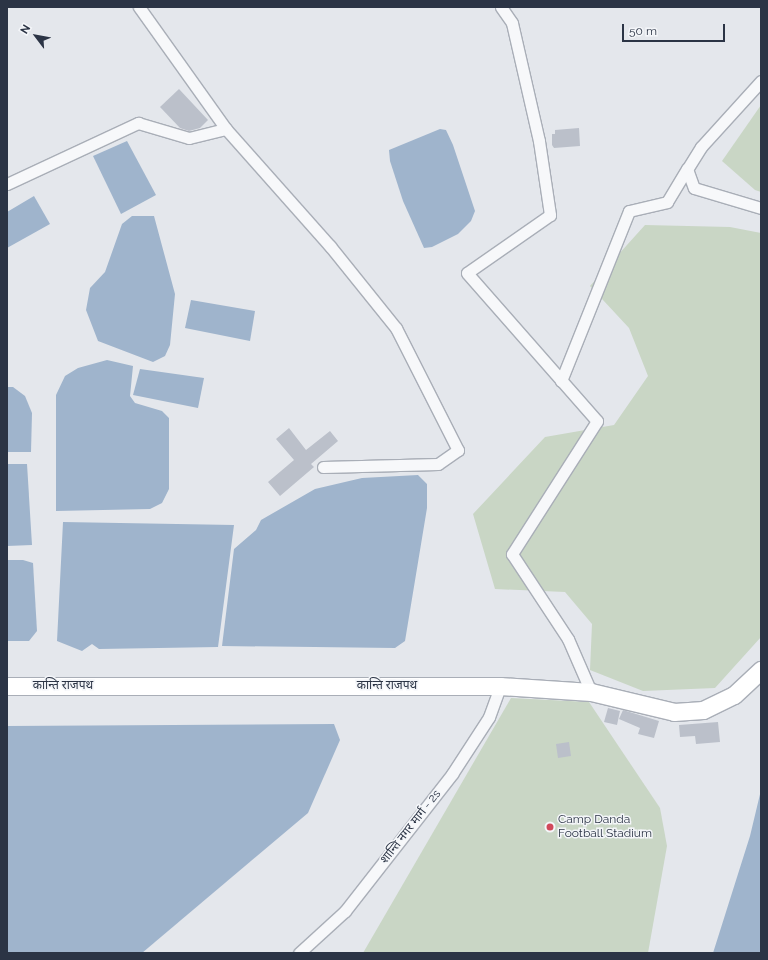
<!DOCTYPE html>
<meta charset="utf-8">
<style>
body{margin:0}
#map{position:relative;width:768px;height:960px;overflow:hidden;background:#e4e7ec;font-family:Raleway,"Noto Sans Devanagari",sans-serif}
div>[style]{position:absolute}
.green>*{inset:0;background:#c9d6c5}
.water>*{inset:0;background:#9fb4cc}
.building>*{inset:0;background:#bbc0ca}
.roads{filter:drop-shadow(1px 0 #a9aeb7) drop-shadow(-1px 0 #a9aeb7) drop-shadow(0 1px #a9aeb7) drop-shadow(0 -1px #a9aeb7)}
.street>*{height:11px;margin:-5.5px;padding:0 5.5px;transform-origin:5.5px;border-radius:5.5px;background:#f7f8fa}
.primary>*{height:17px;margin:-8.5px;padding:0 8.5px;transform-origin:8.5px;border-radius:8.5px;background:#fff}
.dots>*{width:11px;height:11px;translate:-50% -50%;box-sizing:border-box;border:2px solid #f4f6f9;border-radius:50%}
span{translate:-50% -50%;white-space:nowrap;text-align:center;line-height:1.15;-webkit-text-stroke:3px #f4f6f9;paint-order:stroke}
.street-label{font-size:12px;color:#2b3445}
.poi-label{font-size:12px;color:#2b3445}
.left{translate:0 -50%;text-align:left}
.frame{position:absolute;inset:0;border:8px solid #2b3445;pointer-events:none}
.north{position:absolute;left:16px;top:16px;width:40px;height:40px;-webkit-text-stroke:3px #f4f6f9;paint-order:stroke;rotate:302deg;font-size:11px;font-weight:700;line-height:16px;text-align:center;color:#2b3445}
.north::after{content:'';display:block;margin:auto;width:14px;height:18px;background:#2b3445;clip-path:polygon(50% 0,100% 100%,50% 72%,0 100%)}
.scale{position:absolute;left:622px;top:24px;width:103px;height:18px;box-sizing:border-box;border:2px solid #2b3445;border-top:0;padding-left:5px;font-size:12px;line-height:14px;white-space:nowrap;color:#2b3445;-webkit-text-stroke:3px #f4f6f9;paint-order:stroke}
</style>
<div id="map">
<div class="green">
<i style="clip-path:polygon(761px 105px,761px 192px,755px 190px,722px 161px)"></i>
<i style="clip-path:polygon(645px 225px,730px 227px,761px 233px,761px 637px,715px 688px,643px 691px,590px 670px,592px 624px,565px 592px,495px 589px,473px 514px,545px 437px,614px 425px,648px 376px,629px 328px,590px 286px)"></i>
<i style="clip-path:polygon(511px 698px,589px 702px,660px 808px,667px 846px,648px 953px,363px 953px)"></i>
</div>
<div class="water">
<i style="clip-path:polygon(440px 129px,446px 130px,453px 145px,475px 211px,471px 221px,458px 234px,432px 247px,424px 248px,403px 201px,390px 161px,389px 150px)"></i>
<i style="clip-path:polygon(127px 141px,156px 195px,121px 214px,93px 156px)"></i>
<i style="clip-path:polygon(34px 196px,50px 224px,7px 248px,7px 212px)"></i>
<i style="clip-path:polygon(132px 216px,154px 216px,175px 294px,170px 345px,165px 356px,153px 362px,98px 341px,86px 310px,90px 288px,105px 272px,122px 224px)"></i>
<i style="clip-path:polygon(191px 300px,255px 311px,250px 341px,185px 328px)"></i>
<i style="clip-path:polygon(107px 360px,133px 366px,130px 396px,135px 403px,162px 411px,169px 418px,169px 489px,162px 503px,150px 509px,56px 511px,56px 395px,65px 376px,78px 368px)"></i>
<i style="clip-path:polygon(140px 369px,204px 378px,198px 408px,133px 395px)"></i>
<i style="clip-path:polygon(7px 387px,13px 387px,25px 396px,32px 413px,31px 452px,7px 452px)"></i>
<i style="clip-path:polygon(7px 464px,27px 464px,32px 545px,7px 546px)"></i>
<i style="clip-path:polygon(418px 475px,427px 484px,427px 508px,405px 641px,395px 648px,222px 646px,234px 549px,256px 530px,261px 520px,315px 489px,362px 478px)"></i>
<i style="clip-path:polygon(63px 522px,234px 525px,218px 647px,99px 649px,92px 644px,82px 651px,57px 641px)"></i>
<i style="clip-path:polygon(7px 560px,23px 560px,33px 563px,37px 631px,29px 641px,7px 641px)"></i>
<i style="clip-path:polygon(334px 724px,340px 740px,308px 813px,142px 953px,7px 953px,7px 726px)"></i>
<i style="clip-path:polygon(761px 790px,761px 953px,713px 953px,750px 836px)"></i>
</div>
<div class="building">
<i style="clip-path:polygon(179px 89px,208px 120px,200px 128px,189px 131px,180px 128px,160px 107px)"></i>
<i style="clip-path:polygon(579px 128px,580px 146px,554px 148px,552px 145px,552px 134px,555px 134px,555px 130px)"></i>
<i style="clip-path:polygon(289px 428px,306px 450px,330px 431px,338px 441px,311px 464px,314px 467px,280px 496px,268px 482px,294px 460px,276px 439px)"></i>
<i style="clip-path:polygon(608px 708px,620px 711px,617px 725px,604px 722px)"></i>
<i style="clip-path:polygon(623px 710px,659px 721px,654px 738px,638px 734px,640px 728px,619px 719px)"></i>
<i style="clip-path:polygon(718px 722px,720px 742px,696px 744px,695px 736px,680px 737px,679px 725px)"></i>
<i style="clip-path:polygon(569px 742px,571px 756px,558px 758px,556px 744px)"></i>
</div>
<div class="roads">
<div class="street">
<i style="left:139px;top:7px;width:150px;rotate:54.5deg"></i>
<i style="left:226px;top:129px;width:157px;rotate:48.4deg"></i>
<i style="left:330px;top:246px;width:105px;rotate:51.2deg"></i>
<i style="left:396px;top:328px;width:137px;rotate:63.1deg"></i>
<i style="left:458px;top:450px;width:24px;rotate:145deg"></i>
<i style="left:438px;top:464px;width:115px;rotate:178.5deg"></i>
<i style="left:501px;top:7px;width:19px;rotate:55deg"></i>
<i style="left:512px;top:23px;width:121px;rotate:77.1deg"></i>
<i style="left:539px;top:141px;width:75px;rotate:81.5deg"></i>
<i style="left:550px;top:215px;width:101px;rotate:145.1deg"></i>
<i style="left:467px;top:273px;width:197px;rotate:48.7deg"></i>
<i style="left:597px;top:421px;width:158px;rotate:122.6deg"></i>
<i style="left:512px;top:554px;width:102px;rotate:56.6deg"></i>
<i style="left:568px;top:639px;width:58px;rotate:66.5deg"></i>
<i style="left:761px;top:81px;width:89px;rotate:132.3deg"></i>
<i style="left:701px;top:147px;width:26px;rotate:122deg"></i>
<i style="left:687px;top:169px;width:20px;rotate:70deg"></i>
<i style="left:694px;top:188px;width:70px;rotate:16.6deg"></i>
<i style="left:7px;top:184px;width:145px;rotate:-25deg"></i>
<i style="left:138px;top:123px;width:53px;rotate:16.4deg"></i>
<i style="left:189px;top:138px;width:38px;rotate:-14deg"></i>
<i style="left:561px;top:381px;width:183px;rotate:-68.2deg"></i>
<i style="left:629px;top:211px;width:39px;rotate:-13deg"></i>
<i style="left:667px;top:202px;width:39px;rotate:-59deg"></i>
<i style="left:299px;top:953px;width:62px;rotate:-42.4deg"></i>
<i style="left:345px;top:911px;width:174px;rotate:-52deg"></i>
<i style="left:452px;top:774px;width:68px;rotate:-57deg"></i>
<i style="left:489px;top:717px;width:33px;rotate:-70deg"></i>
</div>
<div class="primary">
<i style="left:7px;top:686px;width:493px"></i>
<i style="left:500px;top:686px;width:91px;rotate:3.8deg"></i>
<i style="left:591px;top:692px;width:85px;rotate:13.5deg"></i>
<i style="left:674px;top:712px;width:29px;rotate:-4deg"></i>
<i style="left:703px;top:710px;width:34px;rotate:-26deg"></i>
<i style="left:734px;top:695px;width:37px;rotate:-43deg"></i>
</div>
</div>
<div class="dots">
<i style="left:550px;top:827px;background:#d1495b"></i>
</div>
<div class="street-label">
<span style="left:63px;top:686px">कान्ति राजपथ</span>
<span style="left:387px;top:686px">कान्ति राजपथ</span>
<span style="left:411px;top:827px;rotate:-52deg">शान्ति नगर मार्ग - 2s</span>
</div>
<div class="poi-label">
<span class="left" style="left:558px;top:827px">Camp Danda<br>Football Stadium</span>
</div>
<div class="frame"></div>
<div class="north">N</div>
<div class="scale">50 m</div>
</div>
